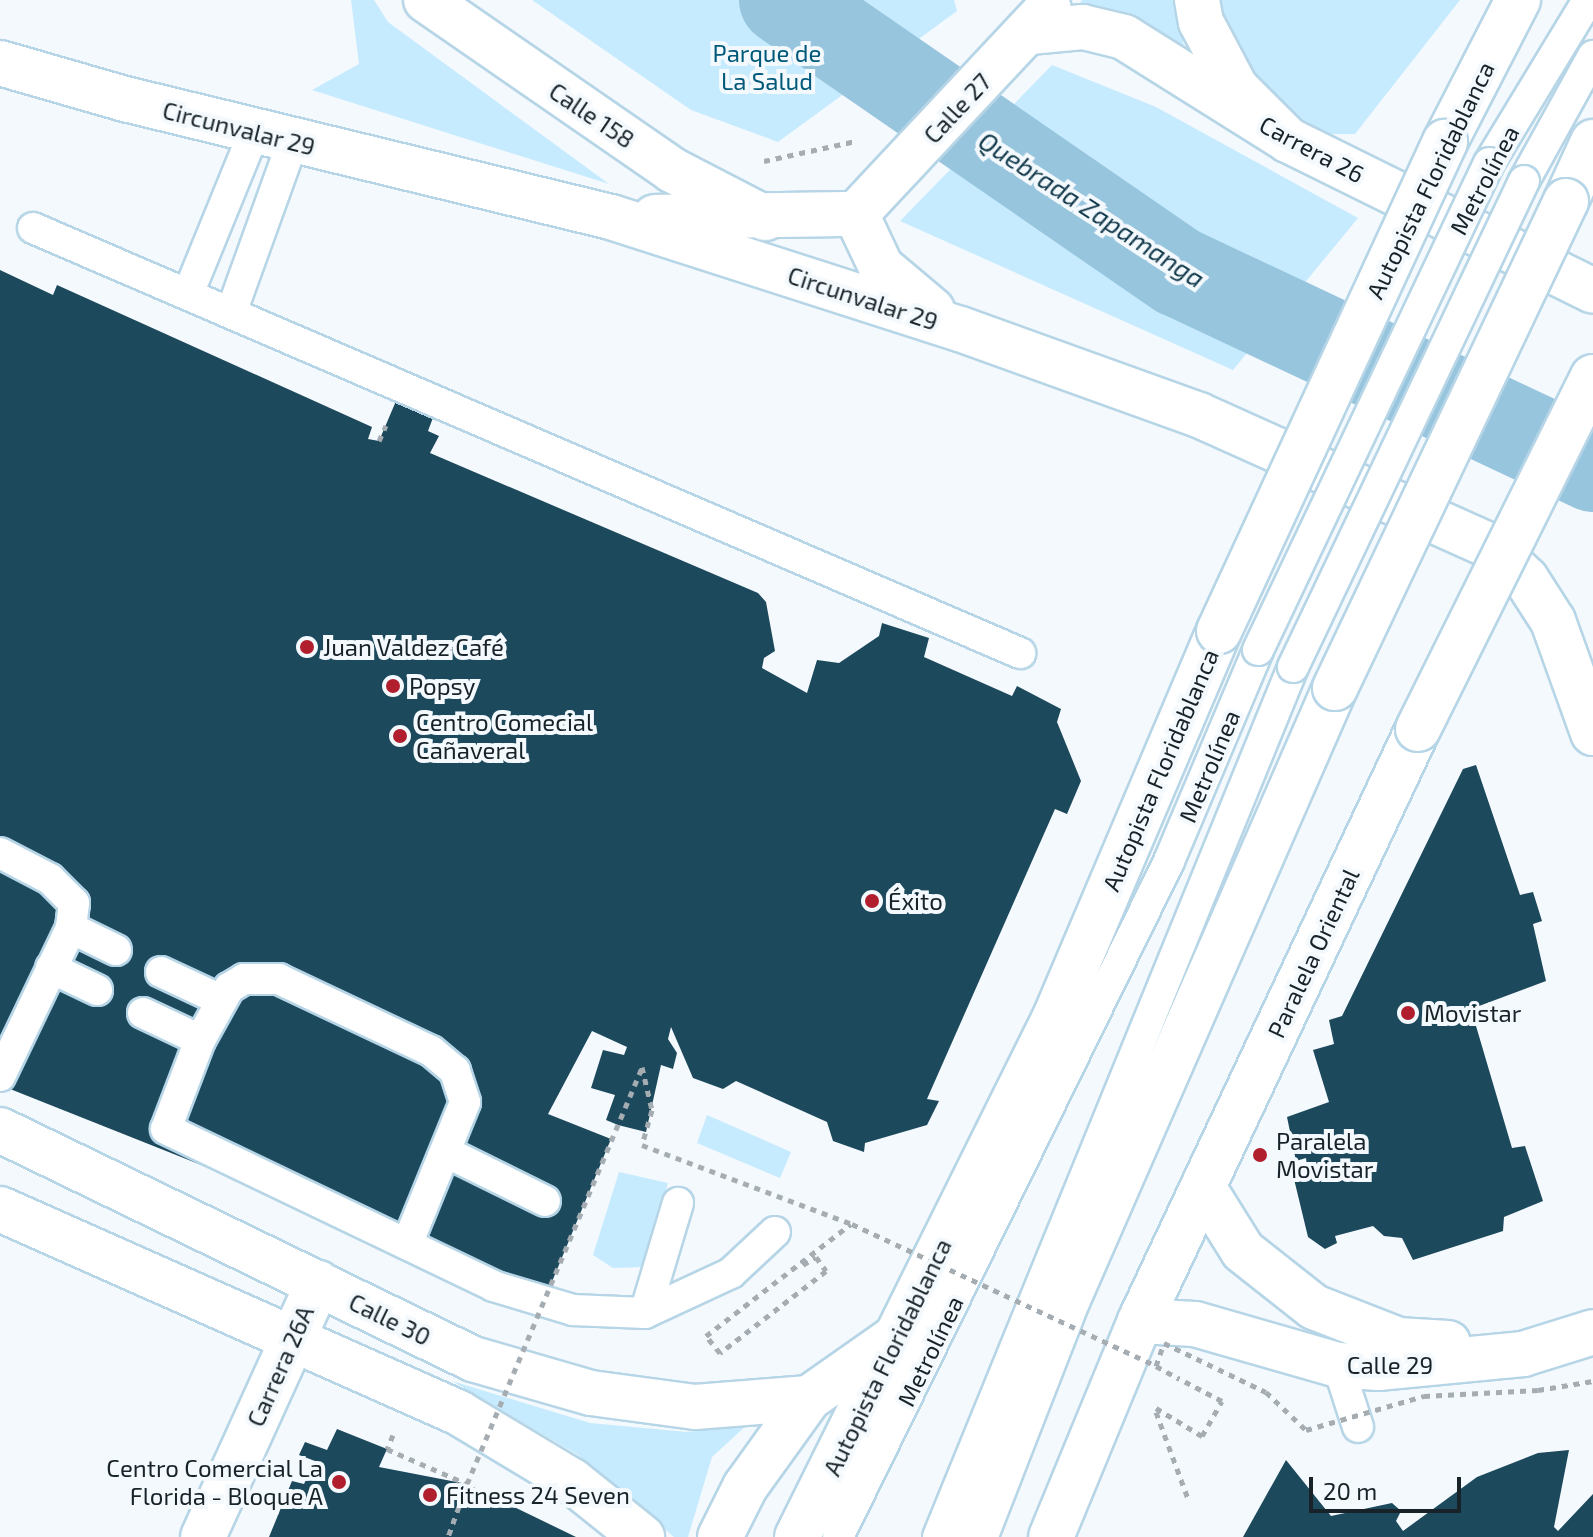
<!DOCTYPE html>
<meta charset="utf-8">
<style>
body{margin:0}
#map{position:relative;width:1593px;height:1537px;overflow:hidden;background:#f3f9fd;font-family:"Exo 2",sans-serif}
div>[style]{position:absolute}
.green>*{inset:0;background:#c7ebfe}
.river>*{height:90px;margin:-45px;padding:0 45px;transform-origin:45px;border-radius:45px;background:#98c5de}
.building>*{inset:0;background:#1d495d}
.path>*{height:5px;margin-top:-2.5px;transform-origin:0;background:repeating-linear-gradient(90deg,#a5adb2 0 6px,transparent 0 12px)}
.roads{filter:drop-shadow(2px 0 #b6d5e6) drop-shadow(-2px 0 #b6d5e6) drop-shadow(0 2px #b6d5e6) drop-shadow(0 -2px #b6d5e6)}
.service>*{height:30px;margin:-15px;padding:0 15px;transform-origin:15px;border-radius:15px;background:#fff}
.minor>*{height:44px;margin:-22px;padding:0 22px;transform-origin:22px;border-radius:22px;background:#fff}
.tertiary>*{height:44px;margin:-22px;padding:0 22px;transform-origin:22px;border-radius:22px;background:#fff}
.trunk>*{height:44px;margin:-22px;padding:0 22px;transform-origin:22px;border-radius:22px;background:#fff}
.path-bridge>*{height:5px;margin-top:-2.5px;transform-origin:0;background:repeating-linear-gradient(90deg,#a5adb2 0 6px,transparent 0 12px)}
.bridges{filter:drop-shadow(2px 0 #b6d5e6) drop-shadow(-2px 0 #b6d5e6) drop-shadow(0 2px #b6d5e6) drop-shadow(0 -2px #b6d5e6)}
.service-bridge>*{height:30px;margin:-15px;padding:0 15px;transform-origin:15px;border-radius:15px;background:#fff}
.trunk-bridge>*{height:44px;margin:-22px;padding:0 22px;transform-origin:22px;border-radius:22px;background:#fff}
.dots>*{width:22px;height:22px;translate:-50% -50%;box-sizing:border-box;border:4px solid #f3f9fd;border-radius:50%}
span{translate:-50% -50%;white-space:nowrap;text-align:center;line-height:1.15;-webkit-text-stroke:8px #f3f9fd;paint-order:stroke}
.park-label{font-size:24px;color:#005979}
.street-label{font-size:24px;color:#172329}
.poi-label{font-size:24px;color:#172329}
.left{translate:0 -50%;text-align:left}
.right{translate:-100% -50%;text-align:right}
.water-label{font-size:26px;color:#133a4c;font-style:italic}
.scale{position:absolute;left:1309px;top:1477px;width:152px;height:36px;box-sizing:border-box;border:4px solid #172329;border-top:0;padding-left:10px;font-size:24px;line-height:28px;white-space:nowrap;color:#172329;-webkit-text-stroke:6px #f3f9fd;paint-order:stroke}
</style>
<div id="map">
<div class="green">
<i style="clip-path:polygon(351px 0,374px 0,388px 22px,609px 184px,312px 90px,359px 64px)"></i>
<i style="clip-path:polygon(532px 0,954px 0,957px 11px,778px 142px,691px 110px)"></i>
<i style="clip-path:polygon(1082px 0,1175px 0,1187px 62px,1132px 16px,1079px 4px)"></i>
<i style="clip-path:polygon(1222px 0,1460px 0,1355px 134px,1310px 134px,1258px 97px,1222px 19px)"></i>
<i style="clip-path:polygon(1052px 65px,1156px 107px,1358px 218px,1233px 370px,900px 221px)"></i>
<i style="clip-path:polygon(707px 1115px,791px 1152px,780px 1178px,697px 1143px)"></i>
<i style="clip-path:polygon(619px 1172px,668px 1183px,643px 1267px,613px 1268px,593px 1255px)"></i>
<i style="clip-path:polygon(452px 1381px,590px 1423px,687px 1432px,748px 1424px,712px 1457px,688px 1537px,674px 1537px,578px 1455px)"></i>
</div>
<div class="river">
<i style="left:784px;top:0;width:480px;rotate:34.6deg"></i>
<i style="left:1179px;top:272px;width:458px;rotate:25.2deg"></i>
</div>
<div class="building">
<i style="clip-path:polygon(0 270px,53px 295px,57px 285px,372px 427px,368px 439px,379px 441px,399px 394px,437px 407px,428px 431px,439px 436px,430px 453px,758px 593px,766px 602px,775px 651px,764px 658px,762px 668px,807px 693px,817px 660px,839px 663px,879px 636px,882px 623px,929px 638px,924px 657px,1012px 696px,1017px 686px,1061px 709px,1057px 722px,1081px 781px,1067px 814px,1055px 809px,927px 1099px,939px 1101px,927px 1125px,865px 1143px,864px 1152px,833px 1141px,827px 1122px,736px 1081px,723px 1089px,693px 1078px,671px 1027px,668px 1039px,677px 1053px,673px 1069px,661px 1065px,646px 1132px,618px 1125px,606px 1120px,615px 1095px,591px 1088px,603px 1050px,624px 1055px,627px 1047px,592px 1031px,548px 1114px,611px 1139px,544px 1301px,0 1085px)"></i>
<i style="clip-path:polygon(1476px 765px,1520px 895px,1533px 892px,1542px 921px,1533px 924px,1546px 981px,1471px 1009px,1512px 1148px,1525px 1146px,1543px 1201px,1504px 1217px,1503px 1231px,1413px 1260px,1402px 1238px,1384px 1236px,1373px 1226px,1335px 1236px,1337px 1243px,1325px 1249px,1308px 1237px,1294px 1179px,1308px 1177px,1306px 1158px,1296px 1161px,1287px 1117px,1329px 1102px,1313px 1050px,1334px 1044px,1329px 1020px,1342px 1016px,1463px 769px)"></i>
<i style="clip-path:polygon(337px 1429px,387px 1449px,379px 1467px,467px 1484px,576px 1537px,269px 1537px,292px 1481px,304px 1484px,315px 1461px,299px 1455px,305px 1442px,327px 1450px)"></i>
<i style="clip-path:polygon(1569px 1450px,1554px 1527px,1558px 1531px,1593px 1494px,1593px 1537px,1243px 1537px,1286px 1460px,1331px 1516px,1392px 1503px,1401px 1511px,1396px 1521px,1403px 1531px,1477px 1477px,1538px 1453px)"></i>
</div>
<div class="path">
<i style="left:764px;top:161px;width:94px;rotate:-12.3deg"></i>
<i style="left:379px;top:441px;width:17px;rotate:-66deg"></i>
<i style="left:642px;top:1067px;width:44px;rotate:76.9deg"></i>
<i style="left:652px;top:1110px;width:36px;rotate:106deg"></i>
<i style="left:803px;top:1265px;width:15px;rotate:-32deg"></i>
<i style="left:816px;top:1257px;width:17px;rotate:54deg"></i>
<i style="left:1156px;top:1408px;width:54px;rotate:31.3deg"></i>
<i style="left:1202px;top:1436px;width:40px;rotate:-60.3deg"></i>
<i style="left:1222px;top:1401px;width:50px;rotate:-152.4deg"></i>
<i style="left:1156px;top:1412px;width:95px;rotate:69.7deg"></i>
<i style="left:393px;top:1435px;width:15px;rotate:113deg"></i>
<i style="left:387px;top:1449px;width:87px;rotate:23.6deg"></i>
<i style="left:467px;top:1484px;width:56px;rotate:109.7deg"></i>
</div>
<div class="roads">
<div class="service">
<i style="left:1489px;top:163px;width:191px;rotate:-58.7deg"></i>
<i style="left:1524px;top:181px;width:143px;rotate:-61.1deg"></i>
<i style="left:33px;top:228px;width:1075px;rotate:23.3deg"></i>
<i style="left:188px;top:294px;width:177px;rotate:-67.8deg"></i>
<i style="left:231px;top:313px;width:183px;rotate:-70.2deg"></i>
<i style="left:0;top:853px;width:56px;rotate:27.5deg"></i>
<i style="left:50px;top:879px;width:34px;rotate:45deg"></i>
<i style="left:74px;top:903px;width:25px;rotate:97deg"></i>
<i style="left:71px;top:928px;width:164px;rotate:115.6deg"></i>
<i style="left:71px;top:928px;width:50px;rotate:26.1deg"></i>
<i style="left:51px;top:968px;width:51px;rotate:25.6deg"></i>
<i style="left:161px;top:972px;width:64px;rotate:25deg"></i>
<i style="left:143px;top:1013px;width:63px;rotate:25.3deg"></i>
<i style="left:448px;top:1153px;width:108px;rotate:26.3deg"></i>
<i style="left:408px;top:1242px;width:151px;rotate:-67.8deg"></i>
<i style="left:465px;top:1102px;width:33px;rotate:-108deg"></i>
<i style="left:455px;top:1071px;width:31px;rotate:-140deg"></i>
<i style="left:431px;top:1051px;width:168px;rotate:-154.7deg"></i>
<i style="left:279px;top:979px;width:35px;rotate:180deg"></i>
<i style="left:244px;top:979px;width:17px;rotate:149deg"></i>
<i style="left:229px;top:988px;width:60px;rotate:119.1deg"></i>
<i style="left:200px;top:1040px;width:95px;rotate:110.9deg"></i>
<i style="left:166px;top:1129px;width:363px;rotate:25.6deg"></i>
<i style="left:493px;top:1286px;width:84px;rotate:16.7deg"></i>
<i style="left:573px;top:1310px;width:72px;rotate:2.4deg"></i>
<i style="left:645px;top:1313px;width:95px;rotate:-24.9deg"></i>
<i style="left:731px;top:1273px;width:60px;rotate:-43deg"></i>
<i style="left:645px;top:1313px;width:115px;rotate:-73.3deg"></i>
<i style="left:1338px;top:1365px;width:65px;rotate:72.1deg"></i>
<i style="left:838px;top:1537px;width:753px;rotate:-63.91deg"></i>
<i style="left:1169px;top:861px;width:229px;rotate:-67.1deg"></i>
<i style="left:938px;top:1537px;width:940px;rotate:-67.8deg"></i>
</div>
<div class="minor">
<i style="left:426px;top:0;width:299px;rotate:34.6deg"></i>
<i style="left:672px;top:170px;width:105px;rotate:27.3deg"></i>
<i style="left:1203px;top:1187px;width:75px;rotate:58deg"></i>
<i style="left:1243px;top:1251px;width:90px;rotate:38.3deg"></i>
<i style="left:1314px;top:1307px;width:90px;rotate:21.4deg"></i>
<i style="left:1398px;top:1340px;width:50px;rotate:3.4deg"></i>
<i style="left:1140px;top:1321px;width:55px;rotate:3.1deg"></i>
<i style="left:1195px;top:1324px;width:149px;rotate:16deg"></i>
<i style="left:1338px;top:1365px;width:40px;rotate:4.3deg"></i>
<i style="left:1378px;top:1368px;width:146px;rotate:-5.5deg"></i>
<i style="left:1523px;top:1354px;width:73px;rotate:-17.4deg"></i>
<i style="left:203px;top:1537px;width:279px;rotate:-65.6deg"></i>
</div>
<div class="tertiary">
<i style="left:1030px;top:32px;width:53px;rotate:-5.4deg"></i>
<i style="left:1083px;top:27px;width:42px;rotate:13.7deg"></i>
<i style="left:1124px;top:37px;width:194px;rotate:32.1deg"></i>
<i style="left:1288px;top:140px;width:340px;rotate:26.3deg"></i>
<i style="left:0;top:63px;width:130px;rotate:16.1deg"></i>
<i style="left:125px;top:99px;width:500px;rotate:13.65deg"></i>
<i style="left:611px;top:217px;width:367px;rotate:17.8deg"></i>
<i style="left:960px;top:329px;width:254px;rotate:19.8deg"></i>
<i style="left:1199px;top:415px;width:320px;rotate:24.2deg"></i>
<i style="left:1491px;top:546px;width:48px;rotate:43.3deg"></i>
<i style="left:1526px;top:579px;width:50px;rotate:57.3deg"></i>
<i style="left:1553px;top:621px;width:119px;rotate:70.3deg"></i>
<i style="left:856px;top:214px;width:59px;rotate:64.7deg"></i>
<i style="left:881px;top:267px;width:67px;rotate:40.1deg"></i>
<i style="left:655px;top:217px;width:201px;rotate:-0.9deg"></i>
<i style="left:856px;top:214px;width:282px;rotate:-46.9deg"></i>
<i style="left:0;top:1130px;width:526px;rotate:25.83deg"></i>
<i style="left:473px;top:1359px;width:123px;rotate:16.1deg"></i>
<i style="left:591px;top:1393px;width:105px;rotate:7.7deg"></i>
<i style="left:695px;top:1407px;width:114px;rotate:-4.5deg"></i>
<i style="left:0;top:1209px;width:502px;rotate:23.96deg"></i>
<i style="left:459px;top:1413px;width:132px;rotate:31deg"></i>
<i style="left:572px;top:1481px;width:90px;rotate:38.7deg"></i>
<i style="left:720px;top:1537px;width:56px;rotate:-63.4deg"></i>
<i style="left:745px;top:1487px;width:110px;rotate:-54.3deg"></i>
<i style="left:809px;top:1398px;width:111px;rotate:-35.1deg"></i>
</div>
<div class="trunk">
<i style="left:1197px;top:0;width:22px;rotate:80deg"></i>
<i style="left:1201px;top:22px;width:75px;rotate:62.1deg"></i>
<i style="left:1236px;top:88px;width:74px;rotate:45deg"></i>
<i style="left:1445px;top:142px;width:160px;rotate:-62.8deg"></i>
<i style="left:1566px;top:201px;width:65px;rotate:-65.4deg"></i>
<i style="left:797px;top:1537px;width:580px;rotate:-63.61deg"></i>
<i style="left:1055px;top:1017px;width:419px;rotate:-67deg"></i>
<i style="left:975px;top:1537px;width:256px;rotate:-68.7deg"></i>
<i style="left:1068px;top:1299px;width:667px;rotate:-66.4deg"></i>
<i style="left:1051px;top:1537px;width:234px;rotate:-67.6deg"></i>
<i style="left:1140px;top:1321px;width:654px;rotate:-64.85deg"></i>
</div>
</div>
<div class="path-bridge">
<i style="left:642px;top:1145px;width:224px;rotate:20.6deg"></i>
<i style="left:852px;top:1224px;width:336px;rotate:25deg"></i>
<i style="left:1156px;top:1366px;width:24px;rotate:-71deg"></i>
<i style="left:1164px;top:1343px;width:113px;rotate:25.7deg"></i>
<i style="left:1266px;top:1392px;width:55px;rotate:43.5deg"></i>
<i style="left:1306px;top:1430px;width:123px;rotate:-16.1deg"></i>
<i style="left:1424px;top:1396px;width:114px;rotate:-3deg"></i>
<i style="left:1538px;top:1390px;width:56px;rotate:-9.3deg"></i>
<i style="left:826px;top:1271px;width:134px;rotate:142.3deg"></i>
<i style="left:720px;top:1353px;width:22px;rotate:-129deg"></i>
<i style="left:706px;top:1336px;width:183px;rotate:-37.7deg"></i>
<i style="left:1156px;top:1366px;width:25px;rotate:29deg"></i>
<i style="left:467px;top:1484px;width:452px;rotate:-67.2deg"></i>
</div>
<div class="bridges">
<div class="service-bridge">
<i style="left:1258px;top:650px;width:539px;rotate:-64.62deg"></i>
<i style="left:1293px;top:667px;width:538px;rotate:-64.58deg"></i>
</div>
<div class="trunk-bridge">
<i style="left:1219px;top:631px;width:539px;rotate:-65.2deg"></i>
<i style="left:1335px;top:688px;width:539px;rotate:-64.62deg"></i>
<i style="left:1418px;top:729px;width:393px;rotate:-63.6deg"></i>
</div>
</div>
<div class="dots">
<i style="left:307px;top:647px;background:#b11f2f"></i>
<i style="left:393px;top:686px;background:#b11f2f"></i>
<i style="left:400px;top:736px;background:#b11f2f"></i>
<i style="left:872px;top:901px;background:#b11f2f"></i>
<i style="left:1408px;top:1013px;background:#b11f2f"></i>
<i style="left:1260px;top:1155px;background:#b11f2f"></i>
<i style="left:339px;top:1482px;background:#b11f2f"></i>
<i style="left:430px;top:1495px;background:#b11f2f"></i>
</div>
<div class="park-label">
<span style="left:767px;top:67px">Parque de<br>La Salud</span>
</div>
<div class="street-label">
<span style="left:957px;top:108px;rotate:-47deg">Calle 27</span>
<span style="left:592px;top:115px;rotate:34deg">Calle 158</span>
<span style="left:239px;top:128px;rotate:14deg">Circunvalar 29</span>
<span style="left:1312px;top:149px;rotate:28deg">Carrera 26</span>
<span style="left:1430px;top:180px;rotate:-64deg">Autopista Floridablanca</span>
<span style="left:1484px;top:180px;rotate:-62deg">Metrolínea</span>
<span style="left:863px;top:298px;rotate:18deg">Circunvalar 29</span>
<span style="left:1209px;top:766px;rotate:-67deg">Metrolínea</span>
<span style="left:1160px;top:770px;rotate:-67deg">Autopista Floridablanca</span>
<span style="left:1313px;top:953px;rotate:-65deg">Paralela Oriental</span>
<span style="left:390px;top:1319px;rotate:26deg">Calle 30</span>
<span style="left:930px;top:1351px;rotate:-64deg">Metrolínea</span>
<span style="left:887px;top:1357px;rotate:-64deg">Autopista Floridablanca</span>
<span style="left:1390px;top:1365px">Calle 29</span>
<span style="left:280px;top:1366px;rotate:-66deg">Carrera 26A</span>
</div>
<div class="poi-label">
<span class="left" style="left:323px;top:647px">Juan Valdez Café</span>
<span class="left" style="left:409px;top:686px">Popsy</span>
<span class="left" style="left:416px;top:736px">Centro Comecial<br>Cañaveral</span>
<span class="left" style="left:888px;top:901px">Éxito</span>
<span class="left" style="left:1424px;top:1013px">Movistar</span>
<span class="left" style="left:1276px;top:1155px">Paralela<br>Movistar</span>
<span class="right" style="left:323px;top:1482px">Centro Comercial La<br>Florida - Bloque A</span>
<span class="left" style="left:446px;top:1495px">Fitness 24 Seven</span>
</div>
<div class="water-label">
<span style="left:1092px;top:209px;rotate:33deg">Quebrada Zapamanga</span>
</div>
<div class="scale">20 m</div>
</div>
